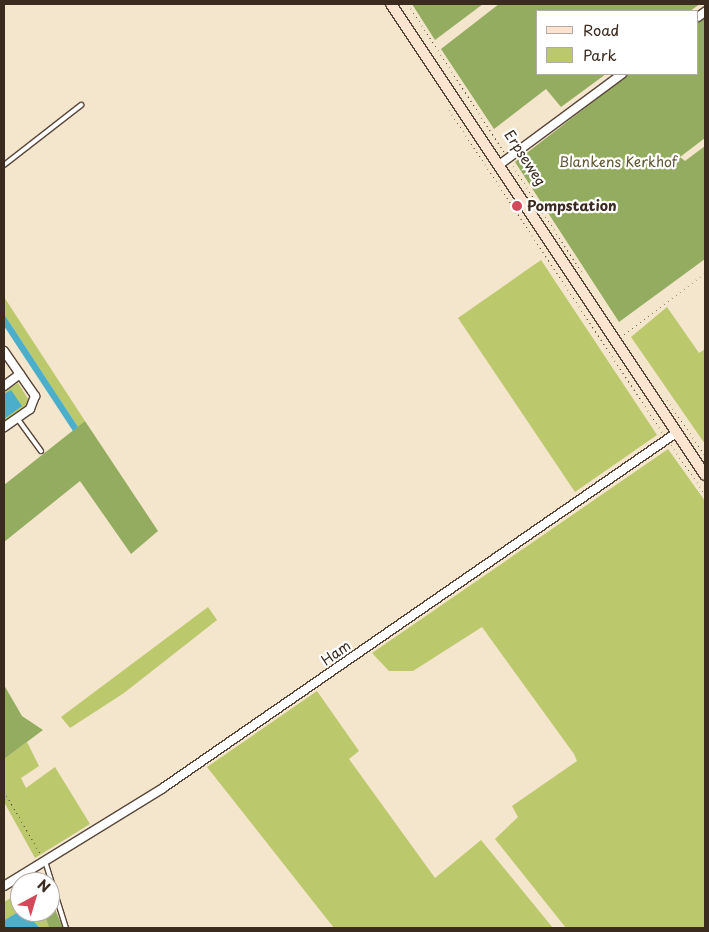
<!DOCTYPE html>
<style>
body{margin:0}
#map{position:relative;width:709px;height:932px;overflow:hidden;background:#f4e5cd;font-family:"Playpen Sans",sans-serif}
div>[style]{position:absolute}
.green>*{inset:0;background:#bbc86b}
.forest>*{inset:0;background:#94ac5f}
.water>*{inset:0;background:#4bafcb}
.path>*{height:1px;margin-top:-0.5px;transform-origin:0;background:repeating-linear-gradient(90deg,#574638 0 1px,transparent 0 5px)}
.roads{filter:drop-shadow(1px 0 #574638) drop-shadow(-1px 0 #574638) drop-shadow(0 1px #574638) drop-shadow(0 -1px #574638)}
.service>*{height:4px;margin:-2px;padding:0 2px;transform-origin:2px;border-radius:2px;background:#fff}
.minor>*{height:8px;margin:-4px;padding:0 4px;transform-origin:4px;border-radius:4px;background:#fff}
.secondary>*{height:10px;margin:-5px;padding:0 5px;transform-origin:5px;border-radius:5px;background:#fde4d1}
.dots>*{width:14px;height:14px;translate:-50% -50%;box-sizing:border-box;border:2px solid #fff;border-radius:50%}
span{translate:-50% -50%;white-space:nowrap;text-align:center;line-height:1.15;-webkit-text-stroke:4.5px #fff;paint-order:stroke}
.street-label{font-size:14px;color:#3b2a1e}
.park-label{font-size:14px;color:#615935}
.poi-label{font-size:14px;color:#3b2a1e;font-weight:700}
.left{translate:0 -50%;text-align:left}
.frame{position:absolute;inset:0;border:5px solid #3b2a1e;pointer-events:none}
.legend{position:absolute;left:536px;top:10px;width:162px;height:65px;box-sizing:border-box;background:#fff;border:1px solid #b1aaa5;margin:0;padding:6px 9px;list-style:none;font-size:15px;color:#3b2a1e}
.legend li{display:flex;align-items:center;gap:10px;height:25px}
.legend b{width:25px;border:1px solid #b1aaa5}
.north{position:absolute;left:10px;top:872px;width:50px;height:50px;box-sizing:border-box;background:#fff;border:1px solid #b1aaa5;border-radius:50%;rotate:39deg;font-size:14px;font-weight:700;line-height:20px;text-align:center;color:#3b2a1e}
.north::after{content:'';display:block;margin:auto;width:18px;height:22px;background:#d1495b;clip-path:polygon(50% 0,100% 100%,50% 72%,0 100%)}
</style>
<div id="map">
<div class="green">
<i style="clip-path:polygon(541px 260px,657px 435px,575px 492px,458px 318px)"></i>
<i style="clip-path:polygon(4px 297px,85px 421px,78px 427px,4px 314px)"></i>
<i style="clip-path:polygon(667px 307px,699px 353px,705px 349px,705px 444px,631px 337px)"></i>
<i style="clip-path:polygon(18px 383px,30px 402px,4px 422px,4px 392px)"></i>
<i style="clip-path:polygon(668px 449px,705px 501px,705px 928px,566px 928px,495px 839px,518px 817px,512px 806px,577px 761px,574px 754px,482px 627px,413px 671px,389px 671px,372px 653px)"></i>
<i style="clip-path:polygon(208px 607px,217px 620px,124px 693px,70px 728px,61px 717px)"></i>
<i style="clip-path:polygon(317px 691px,359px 751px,349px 759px,435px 878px,481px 840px,553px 928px,334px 928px,207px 767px)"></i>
<i style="clip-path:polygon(27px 742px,39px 766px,21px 778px,26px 788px,55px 767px,90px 824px,35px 858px,4px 802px,4px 759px)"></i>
<i style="clip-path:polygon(14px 896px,20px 899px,20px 912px,44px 912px,49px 928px,41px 928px,18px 912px,4px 922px,4px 902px)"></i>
</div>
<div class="forest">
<i style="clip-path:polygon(412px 4px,483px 4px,435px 40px)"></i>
<i style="clip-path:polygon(499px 4px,700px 4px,690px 11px,538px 11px,538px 74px,606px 74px,561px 107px,546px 89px,494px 129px,441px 49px)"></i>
<i style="clip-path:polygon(705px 16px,705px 138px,680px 157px,685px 161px,705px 146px,705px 259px,619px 322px,515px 162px,629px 74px,698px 74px,698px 22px)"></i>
<i style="clip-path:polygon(85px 421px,158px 531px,131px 554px,80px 481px,4px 542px,4px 485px)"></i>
<i style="clip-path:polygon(4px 685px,22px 716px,43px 730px,4px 759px)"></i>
<i style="clip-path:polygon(50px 897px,63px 928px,49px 928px,44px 912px,50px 912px)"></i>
</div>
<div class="water">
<i style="clip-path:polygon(4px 314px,78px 427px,73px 431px,4px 326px)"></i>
<i style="clip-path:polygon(11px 390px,22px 406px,4px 419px,4px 394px)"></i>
<i style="clip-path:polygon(18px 912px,26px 914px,40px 928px,4px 928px,5px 920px)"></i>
</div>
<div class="path">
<i style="left:408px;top:4px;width:176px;rotate:57deg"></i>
<i style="left:449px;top:110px;width:386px;rotate:56.5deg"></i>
<i style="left:513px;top:166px;width:129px;rotate:57.1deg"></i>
<i style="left:624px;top:334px;width:101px;rotate:-37deg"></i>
<i style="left:667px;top:400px;width:67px;rotate:55.4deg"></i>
<i style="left:671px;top:445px;width:60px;rotate:55.2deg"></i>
<i style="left:4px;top:791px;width:72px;rotate:59.9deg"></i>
</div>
<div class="roads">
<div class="service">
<i style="left:4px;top:165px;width:98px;rotate:-37.9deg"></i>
<i style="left:17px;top:418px;width:41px;rotate:54deg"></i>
<i style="left:45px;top:861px;width:70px;rotate:72.6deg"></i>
</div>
<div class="minor">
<i style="left:698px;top:17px;width:9px;rotate:-36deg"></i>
<i style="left:499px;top:165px;width:153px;rotate:-36.5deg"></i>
<i style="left:4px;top:351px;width:55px;rotate:55.4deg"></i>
<i style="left:35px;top:396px;width:14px;rotate:111deg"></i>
<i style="left:30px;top:409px;width:32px;rotate:145deg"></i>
<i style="left:4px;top:386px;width:20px;rotate:-37deg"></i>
<i style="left:4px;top:886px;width:187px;rotate:-31.6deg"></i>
<i style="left:163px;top:788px;width:624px;rotate:-34.68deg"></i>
</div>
<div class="secondary">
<i style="left:391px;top:4px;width:566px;rotate:56.31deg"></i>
</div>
</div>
<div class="dots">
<i style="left:517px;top:206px;background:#d1495b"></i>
</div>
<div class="street-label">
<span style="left:525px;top:158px;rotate:57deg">Erpseweg</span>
<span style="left:336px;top:653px;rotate:-35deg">Ham</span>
</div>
<div class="park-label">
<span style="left:618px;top:162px">Blankens Kerkhof</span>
</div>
<div class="poi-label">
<span class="left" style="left:527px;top:206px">Pompstation</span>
</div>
<div class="frame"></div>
<ul class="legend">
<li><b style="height:6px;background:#fde4d1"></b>Road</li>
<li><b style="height:14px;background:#bbc86b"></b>Park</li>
</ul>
<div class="north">N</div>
</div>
